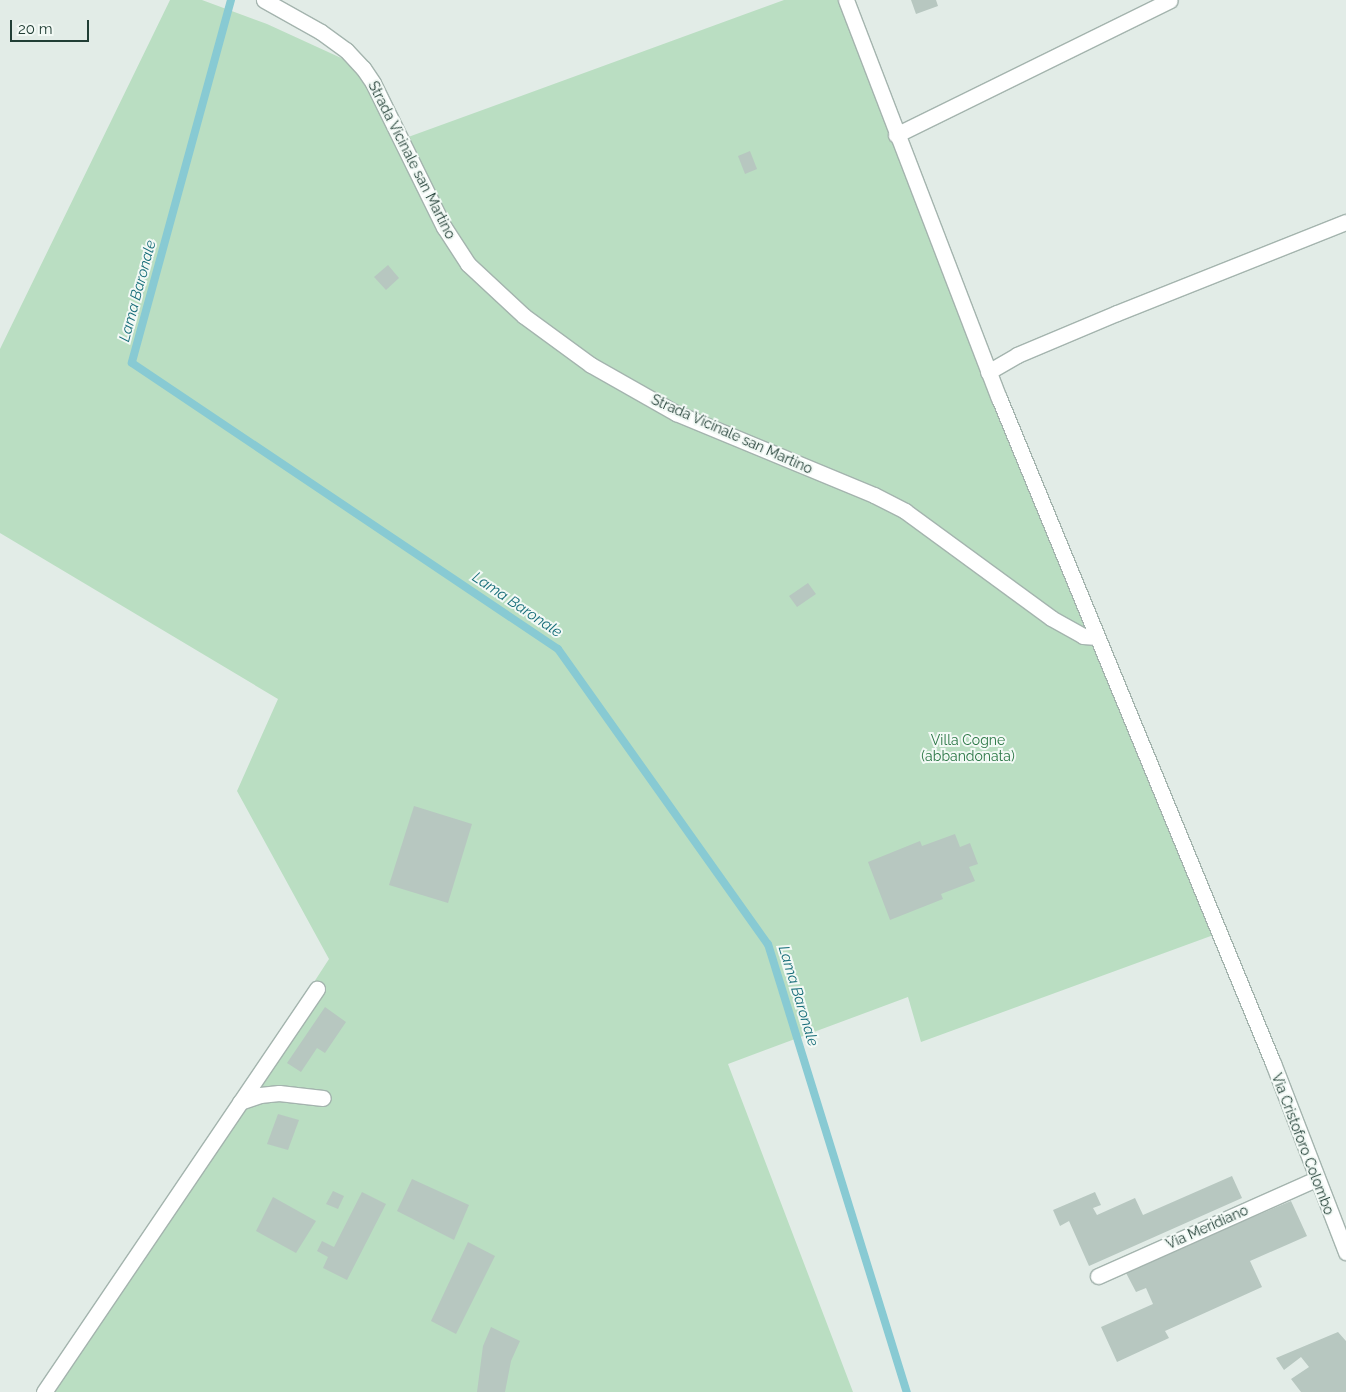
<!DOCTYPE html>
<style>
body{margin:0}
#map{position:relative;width:1346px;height:1392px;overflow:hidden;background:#e2ece7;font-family:Raleway,sans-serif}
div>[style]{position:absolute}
.green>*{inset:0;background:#badec2}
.stream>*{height:8px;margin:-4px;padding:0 4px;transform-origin:4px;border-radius:4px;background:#88cad3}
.building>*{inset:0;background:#b7c7c0}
.roads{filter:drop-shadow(1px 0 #a4b4ae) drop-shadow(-1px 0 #a4b4ae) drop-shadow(0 1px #a4b4ae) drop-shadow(0 -1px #a4b4ae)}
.street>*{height:15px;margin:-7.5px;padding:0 7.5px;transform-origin:7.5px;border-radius:7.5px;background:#fff}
.secondary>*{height:15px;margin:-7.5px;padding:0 7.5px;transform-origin:7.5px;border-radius:7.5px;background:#fff}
span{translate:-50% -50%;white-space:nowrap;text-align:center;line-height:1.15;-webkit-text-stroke:4px #f2f9f5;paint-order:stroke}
.street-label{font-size:14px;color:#213e35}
.park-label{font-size:14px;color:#2a7644}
.water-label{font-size:15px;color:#1a6f7b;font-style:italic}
.scale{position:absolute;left:10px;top:20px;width:79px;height:22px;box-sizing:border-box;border:2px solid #213e35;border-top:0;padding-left:6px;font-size:15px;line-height:18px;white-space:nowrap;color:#213e35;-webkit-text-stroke:4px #f2f9f5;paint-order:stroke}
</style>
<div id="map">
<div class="green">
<i style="clip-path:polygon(170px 0,202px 0,267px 24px,363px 68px,400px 140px,784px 0,847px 0,1219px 933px,921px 1042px,908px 997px,728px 1064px,853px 1392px,48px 1392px,329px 959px,237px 791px,278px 699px,0 533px,0 349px)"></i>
</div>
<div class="stream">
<i style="left:231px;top:0;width:376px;rotate:105.3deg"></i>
<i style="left:132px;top:363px;width:513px;rotate:33.88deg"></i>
<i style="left:558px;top:649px;width:362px;rotate:54.6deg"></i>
<i style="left:768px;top:944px;width:469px;rotate:72.8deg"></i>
</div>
<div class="building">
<i style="clip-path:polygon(911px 0,936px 0,938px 6px,916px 14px)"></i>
<i style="clip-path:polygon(750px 151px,757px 169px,745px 174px,738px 156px)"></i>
<i style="clip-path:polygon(388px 265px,399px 278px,386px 290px,374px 277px)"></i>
<i style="clip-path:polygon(808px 583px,816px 594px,797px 607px,789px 596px)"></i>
<i style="clip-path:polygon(414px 806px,472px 824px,448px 903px,389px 885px)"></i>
<i style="clip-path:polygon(955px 834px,960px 847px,970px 843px,978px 864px,969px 867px,975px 881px,941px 894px,943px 899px,890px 920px,868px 862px,920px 841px,922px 846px)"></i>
<i style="clip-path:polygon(325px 1007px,346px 1022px,325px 1053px,317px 1048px,301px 1072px,287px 1063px)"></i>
<i style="clip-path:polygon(278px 1114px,299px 1120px,288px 1150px,267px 1144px)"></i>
<i style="clip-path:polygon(1232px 1176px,1242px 1198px,1089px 1266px,1069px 1221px,1060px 1226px,1053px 1210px,1095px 1192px,1101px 1205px,1093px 1208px,1097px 1215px,1135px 1198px,1143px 1215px)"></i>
<i style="clip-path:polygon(412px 1179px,469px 1205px,454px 1240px,397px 1211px)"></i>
<i style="clip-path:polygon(333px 1191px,344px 1196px,338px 1209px,326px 1204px)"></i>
<i style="clip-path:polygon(362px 1192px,386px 1204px,347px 1280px,323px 1268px,328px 1257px,317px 1251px,322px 1241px,334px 1247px)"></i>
<i style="clip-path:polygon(273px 1197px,316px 1221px,296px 1253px,256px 1231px)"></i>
<i style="clip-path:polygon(1291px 1201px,1307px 1236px,1250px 1261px,1262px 1287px,1165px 1331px,1169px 1338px,1117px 1362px,1101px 1327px,1153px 1304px,1146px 1288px,1136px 1292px,1125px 1271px)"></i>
<i style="clip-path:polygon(468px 1242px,495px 1256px,456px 1334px,431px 1321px)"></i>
<i style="clip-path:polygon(491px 1327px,520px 1341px,511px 1361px,505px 1392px,477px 1392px,483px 1346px)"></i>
<i style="clip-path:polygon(1338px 1332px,1346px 1341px,1346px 1392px,1301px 1392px,1291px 1379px,1309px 1367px,1301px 1357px,1284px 1370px,1276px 1358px)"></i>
</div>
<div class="roads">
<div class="street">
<i style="left:264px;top:0;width:65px;rotate:29.3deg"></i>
<i style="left:321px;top:32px;width:31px;rotate:36deg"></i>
<i style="left:346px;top:50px;width:25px;rotate:47deg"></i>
<i style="left:363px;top:68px;width:18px;rotate:56deg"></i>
<i style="left:373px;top:83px;width:161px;rotate:63.8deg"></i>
<i style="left:444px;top:227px;width:44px;rotate:57deg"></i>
<i style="left:468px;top:264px;width:76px;rotate:42.9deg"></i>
<i style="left:524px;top:316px;width:83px;rotate:36.2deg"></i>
<i style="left:591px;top:365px;width:98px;rotate:29.5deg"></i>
<i style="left:676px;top:413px;width:214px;rotate:22.5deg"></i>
<i style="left:874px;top:495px;width:35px;rotate:27deg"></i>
<i style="left:905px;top:511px;width:181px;rotate:36.2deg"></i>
<i style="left:1051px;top:618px;width:37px;rotate:29deg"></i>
<i style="left:1083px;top:636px;width:14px;rotate:4deg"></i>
<i style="left:896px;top:135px;width:305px;rotate:-26.2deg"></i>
<i style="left:988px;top:372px;width:34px;rotate:-30deg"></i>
<i style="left:1017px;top:355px;width:108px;rotate:-22.8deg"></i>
<i style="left:1117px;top:313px;width:246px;rotate:-21.7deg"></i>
<i style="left:240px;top:1102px;width:21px;rotate:-19deg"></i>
<i style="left:260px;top:1095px;width:19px;rotate:-6deg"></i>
<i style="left:279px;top:1093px;width:44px;rotate:6.5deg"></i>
<i style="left:1098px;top:1276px;width:239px;rotate:-24deg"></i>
<i style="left:44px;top:1392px;width:487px;rotate:-55.9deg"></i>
</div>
<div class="secondary">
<i style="left:846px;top:0;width:426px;rotate:69deg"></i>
<i style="left:999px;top:398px;width:719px;rotate:67.61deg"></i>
<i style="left:1273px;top:1063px;width:203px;rotate:68.9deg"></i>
</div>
</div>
<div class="street-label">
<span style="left:412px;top:160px;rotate:63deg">Strada Vicinale san Martino</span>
<span style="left:732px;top:434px;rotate:24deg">Strada Vicinale san Martino</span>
<span style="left:1303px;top:1144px;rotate:69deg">Via Cristoforo Colombo</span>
<span style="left:1207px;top:1227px;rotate:-24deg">Via Meridiano</span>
</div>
<div class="park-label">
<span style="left:968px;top:748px">Villa Cogne<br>(abbandonata)</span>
</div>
<div class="water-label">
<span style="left:138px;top:291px;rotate:-75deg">Lama Baronale</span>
<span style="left:517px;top:605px;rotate:34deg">Lama Baronale</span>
<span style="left:798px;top:996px;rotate:73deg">Lama Baronale</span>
</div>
<div class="scale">20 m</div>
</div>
